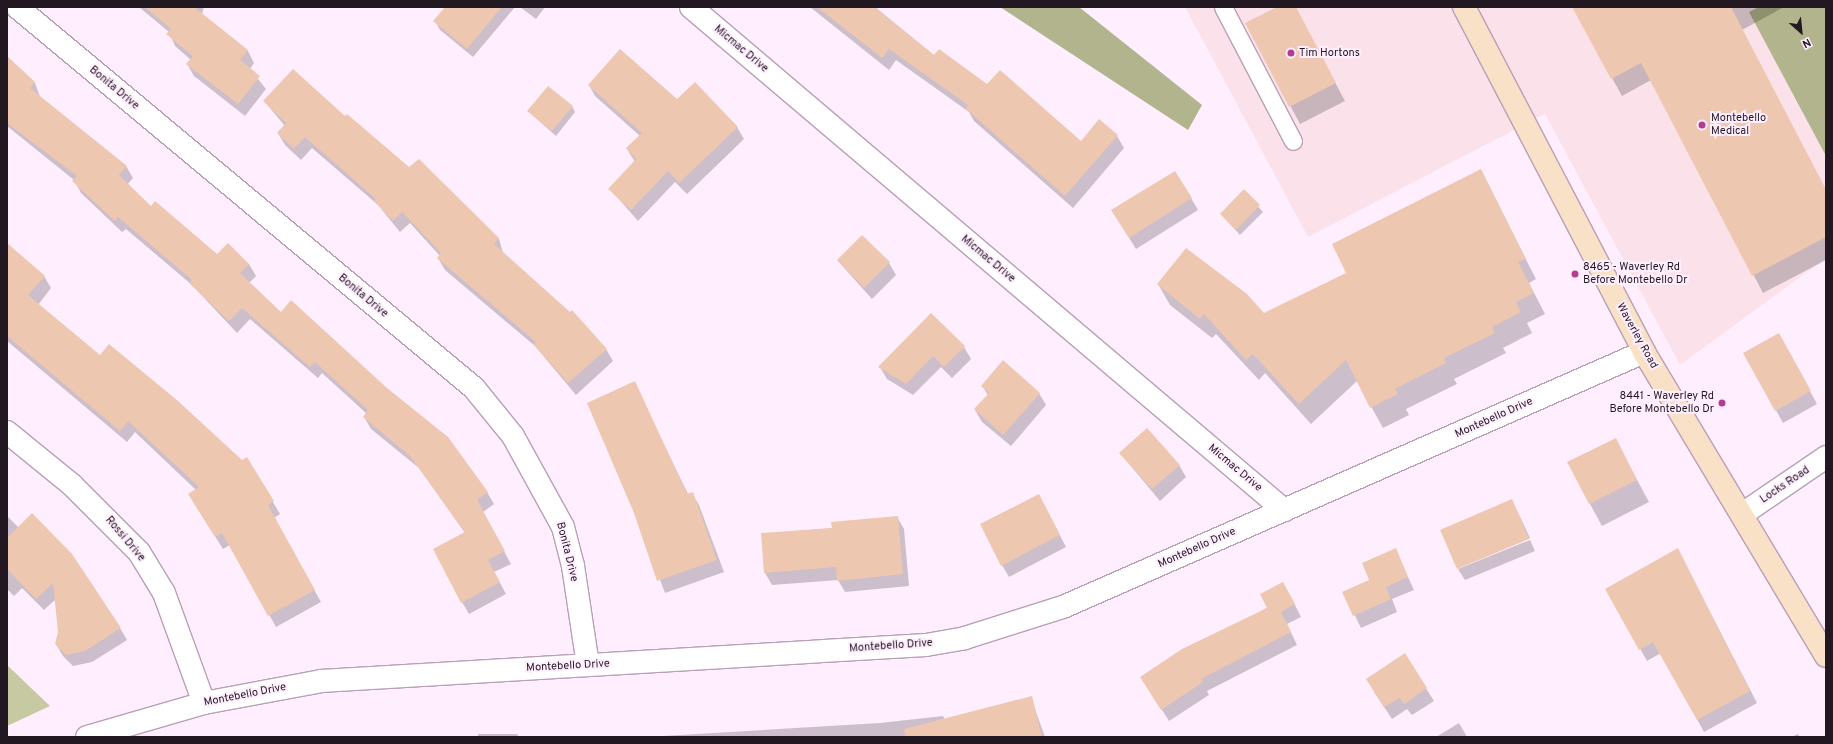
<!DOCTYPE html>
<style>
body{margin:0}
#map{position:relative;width:1833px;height:744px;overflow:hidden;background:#ffeefd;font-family:Overpass,sans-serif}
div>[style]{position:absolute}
.commercial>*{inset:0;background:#fbe2ea}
.green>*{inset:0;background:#c6c9a2}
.forest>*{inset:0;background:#b2b48d}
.shadow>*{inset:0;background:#0003}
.building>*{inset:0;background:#eec7b0}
.roads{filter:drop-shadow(1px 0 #b99fb7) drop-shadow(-1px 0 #b99fb7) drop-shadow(0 1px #b99fb7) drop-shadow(0 -1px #b99fb7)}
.service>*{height:17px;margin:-8.5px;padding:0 8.5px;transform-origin:8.5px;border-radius:8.5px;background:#fff}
.minor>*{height:22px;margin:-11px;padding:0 11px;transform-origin:11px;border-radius:11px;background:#fff}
.tertiary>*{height:22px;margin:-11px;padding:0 11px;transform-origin:11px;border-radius:11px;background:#fff}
.secondary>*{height:22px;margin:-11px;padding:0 11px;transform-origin:11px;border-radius:11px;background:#f9e1c7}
.dots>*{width:11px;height:11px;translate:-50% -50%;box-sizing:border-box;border:2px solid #ffeefd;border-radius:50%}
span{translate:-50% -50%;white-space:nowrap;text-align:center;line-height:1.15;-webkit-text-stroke:4px #ffeefd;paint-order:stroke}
.street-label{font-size:11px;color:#211821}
.poi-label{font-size:11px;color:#211821}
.left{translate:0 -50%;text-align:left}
.right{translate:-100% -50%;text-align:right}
.frame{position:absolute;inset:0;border:8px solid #211821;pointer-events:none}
.north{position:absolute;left:1781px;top:12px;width:40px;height:40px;-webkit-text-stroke:3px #ffeefd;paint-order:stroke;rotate:153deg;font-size:11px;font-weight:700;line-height:16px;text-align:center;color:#211821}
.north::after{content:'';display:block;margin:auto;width:14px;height:18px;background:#211821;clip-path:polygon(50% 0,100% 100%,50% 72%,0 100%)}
</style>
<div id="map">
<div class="commercial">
<i style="clip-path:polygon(1185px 7px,1759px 7px,1750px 12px,1826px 156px,1826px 258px,1680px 365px,1545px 114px,1308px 237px)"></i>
</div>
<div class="green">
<i style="clip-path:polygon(7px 665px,50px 706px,7px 726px)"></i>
</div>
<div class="forest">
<i style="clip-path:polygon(1000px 7px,1079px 7px,1202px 105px,1188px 130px)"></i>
<i style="clip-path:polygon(1759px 7px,1826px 7px,1826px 156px,1749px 12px)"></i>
</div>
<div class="shadow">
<i style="clip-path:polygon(139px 7px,204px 7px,202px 14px,248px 51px,254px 63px,250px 69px,266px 89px,245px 116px,194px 76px,187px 64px,191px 60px,175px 46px,169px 32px)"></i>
<i style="clip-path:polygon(446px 7px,515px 7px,473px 57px,440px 30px,435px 21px)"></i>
<i style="clip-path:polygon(520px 7px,545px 7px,536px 19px)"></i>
<i style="clip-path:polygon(810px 7px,875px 7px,935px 56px,1081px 142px,1117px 136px,1124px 148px,1073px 208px,974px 121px,969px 112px,896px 60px,889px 70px)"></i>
<i style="clip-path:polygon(1279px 7px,1295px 7px,1345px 101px,1300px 124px,1247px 24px)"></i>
<i style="clip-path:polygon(1577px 7px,1784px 7px,1742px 30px,1826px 190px,1826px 260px,1763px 293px,1651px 80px,1622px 96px,1574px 9px)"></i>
<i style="clip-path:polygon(7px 57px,35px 83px,40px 97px,126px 166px,133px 178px,127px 185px,151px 207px,217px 255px,249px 264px,256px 276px,249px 283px,281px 314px,487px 492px,494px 504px,483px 512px,511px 564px,494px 572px,506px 594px,469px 614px,462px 602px,465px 533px,419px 468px,371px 429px,364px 417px,367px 414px,322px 373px,318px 378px,250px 319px,237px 333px,192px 285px,126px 229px,122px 232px,81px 193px,74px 180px,7px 126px)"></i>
<i style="clip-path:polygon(589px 85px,677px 100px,737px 127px,744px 139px,687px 194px,675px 182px,638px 221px,610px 189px,635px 162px,627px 149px,640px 136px,595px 96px)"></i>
<i style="clip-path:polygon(264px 101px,345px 118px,409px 169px,419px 160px,499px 239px,503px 253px,606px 349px,613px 361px,576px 395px,535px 346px,445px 270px,438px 258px,440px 256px,410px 223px,400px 232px,378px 205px,312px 148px,301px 160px,285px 145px,278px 133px,285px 126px)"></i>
<i style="clip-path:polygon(572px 106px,575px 112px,556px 136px,528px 111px)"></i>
<i style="clip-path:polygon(1480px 171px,1536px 279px,1529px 283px,1545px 314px,1527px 323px,1532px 333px,1503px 348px,1506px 353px,1454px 379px,1457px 384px,1406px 409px,1409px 415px,1383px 428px,1357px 381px,1311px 424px,1265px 373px,1259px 380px,1216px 334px,1212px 338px,1170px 305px,1158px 284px,1264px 314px,1347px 273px)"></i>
<i style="clip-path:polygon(1244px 191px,1263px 212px,1240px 235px,1221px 214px)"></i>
<i style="clip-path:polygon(1191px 198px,1198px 210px,1136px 249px,1120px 223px)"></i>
<i style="clip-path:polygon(7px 245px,44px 276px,51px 288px,38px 305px,100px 357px,242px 462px,247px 458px,280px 514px,274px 518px,321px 602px,276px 627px,230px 545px,223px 549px,196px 506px,196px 490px,135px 432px,127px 442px,7px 341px)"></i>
<i style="clip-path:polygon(838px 261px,889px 263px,896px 275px,872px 299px)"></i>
<i style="clip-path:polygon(1785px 346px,1817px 404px,1783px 423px,1744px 353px)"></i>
<i style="clip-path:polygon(964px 347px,971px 359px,952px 378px,941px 367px,913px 395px,887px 379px,880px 367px)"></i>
<i style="clip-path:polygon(634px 383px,688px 494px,692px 493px,699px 505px,724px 572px,665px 593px,635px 513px)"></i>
<i style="clip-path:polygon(982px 386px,1039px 393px,1046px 405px,1011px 446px,982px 422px,975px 410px,988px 395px)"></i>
<i style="clip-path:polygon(1615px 439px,1649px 502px,1602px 526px,1590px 504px)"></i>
<i style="clip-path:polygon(1120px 453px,1179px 465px,1186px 477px,1160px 501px)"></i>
<i style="clip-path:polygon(1512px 500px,1530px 538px,1457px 567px)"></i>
<i style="clip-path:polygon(1045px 507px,1066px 547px,1009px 577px,1002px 565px)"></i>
<i style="clip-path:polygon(7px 516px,120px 628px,127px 640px,92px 662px,73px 666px,63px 656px,56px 644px,59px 632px,56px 599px,44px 610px,22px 588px,14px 596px,7px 589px)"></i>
<i style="clip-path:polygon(897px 517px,904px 529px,909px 586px,845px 592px,838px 580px,772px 585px,765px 573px,762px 534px,833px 528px)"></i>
<i style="clip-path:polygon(1530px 540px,1535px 551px,1465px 580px,1458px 569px)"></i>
<i style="clip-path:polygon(1395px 549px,1414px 590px,1392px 599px,1397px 612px,1361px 628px,1344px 593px,1371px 581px)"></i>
<i style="clip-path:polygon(1684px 562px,1757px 703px,1704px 732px,1661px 653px,1647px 661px,1607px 590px)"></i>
<i style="clip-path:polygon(1290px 595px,1301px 617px,1287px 624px,1297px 645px,1207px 691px,1209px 695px,1169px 721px,1141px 677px)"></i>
<i style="clip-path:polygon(1405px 655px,1434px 701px,1412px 715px,1407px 709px,1392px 719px,1374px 692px)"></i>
<i style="clip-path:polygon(1031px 698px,1045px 737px,645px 737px,880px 723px,943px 716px,945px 720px)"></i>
<i style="clip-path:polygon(1459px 723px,1467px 737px,1436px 737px)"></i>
<i style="clip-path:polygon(478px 734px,517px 734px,519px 737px,478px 737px)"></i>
<i style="clip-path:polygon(1798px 734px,1800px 737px,1791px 737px)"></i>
</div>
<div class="building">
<i style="clip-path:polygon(145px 7px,194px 7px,248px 50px,240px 60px,260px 76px,238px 104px,186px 64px,193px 56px,166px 34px,171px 29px)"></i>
<i style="clip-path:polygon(445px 7px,502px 7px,467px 49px,433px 21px)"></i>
<i style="clip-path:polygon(817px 7px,874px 7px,934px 55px,939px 49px,987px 84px,1000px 70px,1081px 141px,1099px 119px,1118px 135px,1065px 196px,966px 109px,968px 105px,889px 49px,882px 58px)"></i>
<i style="clip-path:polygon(1277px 7px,1296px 7px,1336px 83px,1289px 107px,1245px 23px)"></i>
<i style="clip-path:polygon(1572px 7px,1731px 7px,1826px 190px,1826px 237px,1752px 276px,1641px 63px,1611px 79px)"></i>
<i style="clip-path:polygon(620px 49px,677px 99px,695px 82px,738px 127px,679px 183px,668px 171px,631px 210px,608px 189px,636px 159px,626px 148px,642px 133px,588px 85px)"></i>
<i style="clip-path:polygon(7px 56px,35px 82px,30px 88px,127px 166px,119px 175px,151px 206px,155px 201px,217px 254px,228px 243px,249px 264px,240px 273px,281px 312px,291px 300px,387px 388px,448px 437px,488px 492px,477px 500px,505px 551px,488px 560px,500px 582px,461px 603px,433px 549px,465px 532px,410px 456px,363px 417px,368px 410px,315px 362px,310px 367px,242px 308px,229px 321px,189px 283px,192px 280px,118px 217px,115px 221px,72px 181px,77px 176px,7px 123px)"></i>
<i style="clip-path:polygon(293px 69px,345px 116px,347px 114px,409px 167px,419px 159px,499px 238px,494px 244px,570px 312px,572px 310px,607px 349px,568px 383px,533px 344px,536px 342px,437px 258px,441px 253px,402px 212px,393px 221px,374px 201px,376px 199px,305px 137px,294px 149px,277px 133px,286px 123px,263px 101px)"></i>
<i style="clip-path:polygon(548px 86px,573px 106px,552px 131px,527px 111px)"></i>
<i style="clip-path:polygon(1481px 169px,1526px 259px,1518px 262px,1534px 293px,1516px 302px,1521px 312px,1492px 327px,1495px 333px,1444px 358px,1446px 363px,1395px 389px,1398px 394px,1370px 408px,1346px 360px,1299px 404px,1253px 354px,1246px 360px,1204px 314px,1200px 319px,1157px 284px,1186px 248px,1247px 294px,1264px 313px,1346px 273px,1332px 244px)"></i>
<i style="clip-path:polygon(1175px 171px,1192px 198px,1129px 238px,1111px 210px)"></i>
<i style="clip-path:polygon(1244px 189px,1260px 205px,1236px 230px,1220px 214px)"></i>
<i style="clip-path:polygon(862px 235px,890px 262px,864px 288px,837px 260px)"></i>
<i style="clip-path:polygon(7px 243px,45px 276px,28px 295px,100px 355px,109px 344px,178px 401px,242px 460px,247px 457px,274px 501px,268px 505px,315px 590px,268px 616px,222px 533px,215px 537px,188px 494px,199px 487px,128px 421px,120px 431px,7px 336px)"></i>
<i style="clip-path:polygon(931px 313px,965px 346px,944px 367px,933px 356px,906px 384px,878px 367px)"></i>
<i style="clip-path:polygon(1779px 333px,1811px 391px,1775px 411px,1743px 353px)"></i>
<i style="clip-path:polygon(1003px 360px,1040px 393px,1003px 435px,974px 409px,989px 393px,981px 386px)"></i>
<i style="clip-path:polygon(635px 381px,687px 494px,693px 492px,717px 560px,657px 581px,634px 513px,587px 403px)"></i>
<i style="clip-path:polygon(1147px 428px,1180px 465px,1152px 489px,1119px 453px)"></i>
<i style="clip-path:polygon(1616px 438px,1637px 480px,1589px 504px,1567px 462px)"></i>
<i style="clip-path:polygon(1039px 494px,1060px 535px,1001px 566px,980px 524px)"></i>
<i style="clip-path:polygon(1512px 499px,1529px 539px,1457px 569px,1440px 530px)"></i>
<i style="clip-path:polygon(32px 513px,72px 554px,121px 628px,85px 651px,66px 655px,55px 644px,58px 632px,53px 583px,36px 599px,7px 569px,7px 538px)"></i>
<i style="clip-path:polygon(898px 516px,903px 574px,837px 581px,836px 567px,764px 573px,761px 533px,832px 528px,831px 522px)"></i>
<i style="clip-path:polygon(1396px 548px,1408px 577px,1386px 587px,1391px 599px,1353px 616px,1342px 592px,1369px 580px,1362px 563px)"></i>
<i style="clip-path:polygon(1678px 548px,1750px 691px,1697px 720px,1653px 642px,1639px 650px,1605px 589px)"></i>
<i style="clip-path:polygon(1283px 582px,1295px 604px,1281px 612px,1291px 632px,1201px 679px,1203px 682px,1161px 710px,1140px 677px,1182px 649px,1267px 608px,1260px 594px)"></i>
<i style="clip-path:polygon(1405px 653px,1427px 688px,1404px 704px,1400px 698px,1384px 707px,1366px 679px)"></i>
<i style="clip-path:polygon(1032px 696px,1042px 737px,905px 737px,904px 729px)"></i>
</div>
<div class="roads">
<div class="service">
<i style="left:1223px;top:7px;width:151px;rotate:62.4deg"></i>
</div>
<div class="minor">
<i style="left:17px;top:7px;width:595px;rotate:39.82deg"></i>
<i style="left:474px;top:388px;width:62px;rotate:50.9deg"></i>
<i style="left:513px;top:436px;width:104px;rotate:61.2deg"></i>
<i style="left:563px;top:527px;width:40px;rotate:75.6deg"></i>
<i style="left:573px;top:566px;width:100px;rotate:81.4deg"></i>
<i style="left:691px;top:7px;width:778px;rotate:40.31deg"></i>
<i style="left:7px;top:432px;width:84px;rotate:39.2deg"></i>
<i style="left:72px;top:485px;width:95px;rotate:45deg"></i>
<i style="left:139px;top:552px;width:48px;rotate:58.6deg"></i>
<i style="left:164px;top:593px;width:117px;rotate:70deg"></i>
<i style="left:1744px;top:513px;width:99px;rotate:-34.3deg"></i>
</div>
<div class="tertiary">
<i style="left:87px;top:737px;width:122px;rotate:-16.2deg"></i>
<i style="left:204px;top:703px;width:119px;rotate:-10.6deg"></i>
<i style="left:321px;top:681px;width:606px;rotate:-3.41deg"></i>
<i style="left:926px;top:645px;width:40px;rotate:-10deg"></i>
<i style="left:965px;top:638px;width:103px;rotate:-17.6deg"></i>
<i style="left:1063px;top:607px;width:634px;rotate:-23.7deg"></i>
</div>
<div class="secondary">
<i style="left:1464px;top:7px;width:389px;rotate:62.4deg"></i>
<i style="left:1644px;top:352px;width:354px;rotate:59.1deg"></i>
</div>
</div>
<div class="dots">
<i style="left:1291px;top:53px;background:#b33b90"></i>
<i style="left:1702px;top:125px;background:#b33b90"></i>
<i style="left:1575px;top:274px;background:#b33b90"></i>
<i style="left:1722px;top:403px;background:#b33b90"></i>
</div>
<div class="street-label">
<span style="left:741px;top:49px;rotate:40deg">Micmac Drive</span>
<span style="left:114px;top:88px;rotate:40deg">Bonita Drive</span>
<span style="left:988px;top:259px;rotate:40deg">Micmac Drive</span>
<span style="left:363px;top:296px;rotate:40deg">Bonita Drive</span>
<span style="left:1637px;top:336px;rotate:61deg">Waverley Road</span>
<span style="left:1494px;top:418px;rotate:-24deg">Montebello Drive</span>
<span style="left:1235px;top:468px;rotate:40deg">Micmac Drive</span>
<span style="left:1785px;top:485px;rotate:-34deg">Locks Road</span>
<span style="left:125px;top:539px;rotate:50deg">Rossi Drive</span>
<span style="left:1197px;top:548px;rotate:-24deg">Montebello Drive</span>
<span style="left:567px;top:552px;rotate:76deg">Bonita Drive</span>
<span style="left:891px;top:646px;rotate:-4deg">Montebello Drive</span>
<span style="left:568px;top:666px;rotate:-3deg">Montebello Drive</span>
<span style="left:245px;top:695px;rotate:-11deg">Montebello Drive</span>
</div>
<div class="poi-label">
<span class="left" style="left:1299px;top:53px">Tim Hortons</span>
<span class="left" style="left:1711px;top:125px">Montebello<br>Medical</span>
<span class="left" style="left:1583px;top:274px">8465 - Waverley Rd<br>Before Montebello Dr</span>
<span class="right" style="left:1714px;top:403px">8441 - Waverley Rd<br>Before Montebello Dr</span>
</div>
<div class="frame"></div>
<div class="north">N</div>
</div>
